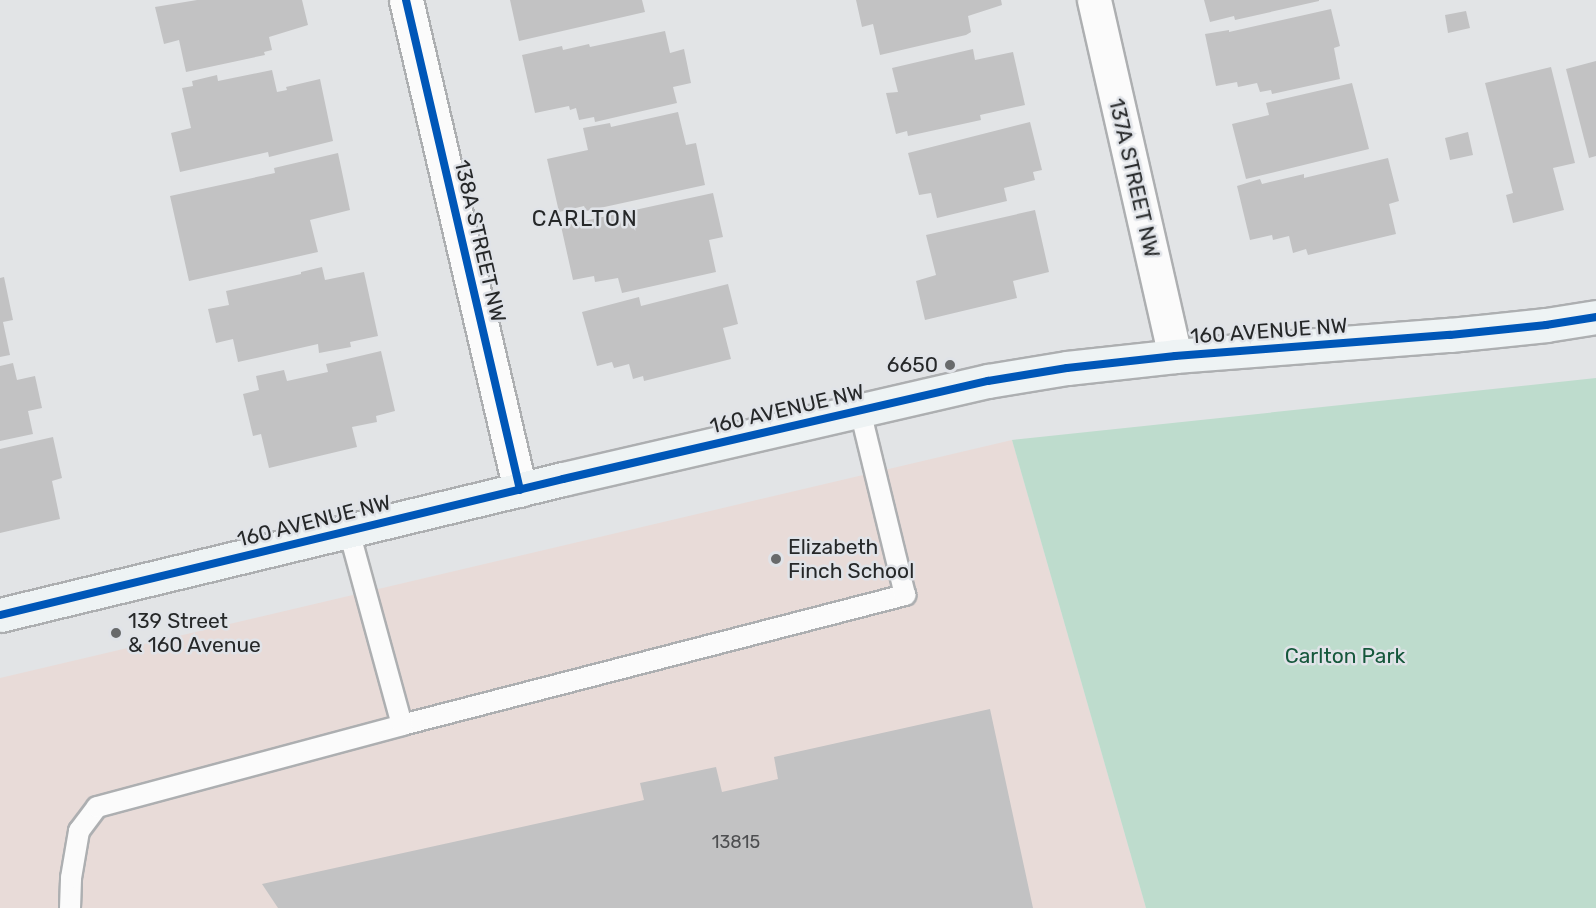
<!DOCTYPE html>
<style>
body{margin:0}
#map{position:relative;width:1596px;height:908px;overflow:hidden;background:#e2e4e6;font-family:Rubik,sans-serif}
div>[style]{position:absolute}
.education>*{inset:0;background:#e8dbd8}
.green>*{inset:0;background:#bedccd}
.building>*{inset:0;background:#c2c2c3}
.roads{filter:drop-shadow(2px 0 #adafb1) drop-shadow(-2px 0 #adafb1) drop-shadow(0 2px #adafb1) drop-shadow(0 -2px #adafb1)}
.lane>*{height:20px;margin:-10px;padding:0 10px;transform-origin:10px;border-radius:10px;background:#fbfbfb}
.street>*{height:33px;margin:-16.5px;padding:0 16.5px;transform-origin:16.5px;border-radius:16.5px;background:#fbfbfb}
.secondary>*{height:33px;margin:-16.5px;padding:0 16.5px;transform-origin:16.5px;border-radius:16.5px;background:#eef3f4}
.cycleway>*{height:8px;margin:-4px;padding:0 4px;transform-origin:4px;border-radius:4px;background:#0057b8}
.dots>*{width:16px;height:16px;translate:-50% -50%;box-sizing:border-box;border:3px solid #e0e3e8;border-radius:50%}
span{translate:-50% -50%;white-space:nowrap;text-align:center;line-height:1.15;-webkit-text-stroke:5px #e0e3e8;paint-order:stroke}
.number-label{font-size:18px;color:#4d4e50}
.number-label span{-webkit-text-stroke-width:0}
.street-label{font-size:21px;color:#262829}
.poi-label{font-size:21px;color:#262829}
.right{translate:-100% -50%;text-align:right}
.left{translate:0 -50%;text-align:left}
.park-label{font-size:21px;color:#15573b}
.neighbourhood-label{font-size:22px;color:#262829;letter-spacing:1.5px}
</style>
<div id="map">
<div class="education">
<i style="clip-path:polygon(1012px 440px,1146px 908px,0 908px,0 678px)"></i>
</div>
<div class="green">
<i style="clip-path:polygon(1596px 378px,1596px 908px,1146px 908px,1012px 440px)"></i>
</div>
<div class="building">
<i style="clip-path:polygon(197px 0,302px 0,308px 25px,269px 37px,272px 50px,264px 52px,265px 55px,186px 72px,179px 40px,164px 44px,155px 7px)"></i>
<i style="clip-path:polygon(510px 0,642px 0,645px 12px,519px 41px)"></i>
<i style="clip-path:polygon(856px 0,1001px 0,1002px 5px,968px 16px,971px 32px,966px 35px,880px 55px,873px 24px,862px 27px)"></i>
<i style="clip-path:polygon(1204px 0,1319px 0,1319px 1px,1235px 20px,1234px 16px,1210px 22px)"></i>
<i style="clip-path:polygon(1331px 9px,1340px 46px,1334px 48px,1340px 79px,1272px 94px,1271px 90px,1260px 92px,1257px 83px,1238px 87px,1237px 82px,1216px 86px,1205px 34px,1229px 30px,1229px 32px)"></i>
<i style="clip-path:polygon(1466px 11px,1470px 28px,1448px 33px,1445px 15px)"></i>
<i style="clip-path:polygon(665px 31px,670px 53px,684px 49px,691px 83px,673px 87px,677px 103px,595px 122px,594px 117px,579px 120px,576px 108px,570px 110px,569px 106px,535px 113px,522px 55px,562px 46px,563px 50px,589px 44px,590px 47px)"></i>
<i style="clip-path:polygon(973px 49px,975px 60px,1013px 52px,1025px 105px,980px 115px,981px 120px,908px 136px,907px 131px,896px 134px,886px 93px,898px 92px,892px 68px)"></i>
<i style="clip-path:polygon(1596px 61px,1596px 156px,1589px 158px,1566px 69px)"></i>
<i style="clip-path:polygon(1551px 67px,1575px 163px,1553px 168px,1564px 210px,1513px 223px,1506px 195px,1513px 193px,1485px 83px)"></i>
<i style="clip-path:polygon(272px 70px,277px 92px,287px 90px,286px 87px,320px 79px,333px 141px,269px 157px,268px 152px,180px 172px,171px 133px,191px 128px,182px 88px,193px 86px,192px 81px,217px 75px,218px 81px)"></i>
<i style="clip-path:polygon(1352px 83px,1369px 149px,1246px 179px,1232px 124px,1269px 115px,1266px 103px)"></i>
<i style="clip-path:polygon(678px 112px,686px 145px,696px 143px,705px 185px,586px 211px,584px 206px,559px 212px,547px 159px,588px 150px,583px 128px,610px 123px,611px 127px)"></i>
<i style="clip-path:polygon(1030px 122px,1042px 170px,1033px 172px,1035px 180px,1004px 188px,1007px 201px,937px 218px,931px 193px,919px 195px,908px 153px)"></i>
<i style="clip-path:polygon(1468px 132px,1473px 155px,1450px 160px,1445px 138px)"></i>
<i style="clip-path:polygon(338px 153px,350px 210px,310px 220px,318px 252px,189px 281px,170px 196px,275px 173px,274px 168px)"></i>
<i style="clip-path:polygon(1388px 158px,1399px 201px,1389px 204px,1396px 234px,1308px 255px,1306px 249px,1293px 253px,1289px 236px,1273px 240px,1272px 235px,1250px 240px,1237px 186px,1260px 179px,1262px 184px,1304px 174px,1304px 178px)"></i>
<i style="clip-path:polygon(713px 193px,723px 237px,709px 240px,716px 272px,622px 293px,618px 278px,595px 282px,594px 276px,573px 280px,561px 226px)"></i>
<i style="clip-path:polygon(1035px 210px,1049px 272px,1013px 281px,1017px 298px,925px 320px,916px 281px,936px 275px,926px 235px)"></i>
<i style="clip-path:polygon(322px 267px,325px 280px,364px 272px,378px 336px,350px 342px,351px 347px,319px 353px,318px 344px,238px 362px,233px 339px,216px 343px,208px 309px,229px 305px,226px 291px,301px 274px,301px 272px)"></i>
<i style="clip-path:polygon(4px 277px,13px 320px,3px 322px,10px 355px,0 357px,0 278px)"></i>
<i style="clip-path:polygon(728px 284px,738px 324px,723px 328px,731px 359px,644px 381px,643px 376px,633px 379px,629px 364px,614px 368px,612px 362px,597px 366px,582px 312px,639px 297px,641px 306px)"></i>
<i style="clip-path:polygon(381px 351px,395px 411px,376px 416px,377px 422px,352px 427px,357px 447px,269px 468px,261px 434px,253px 436px,243px 394px,259px 390px,256px 376px,284px 370px,287px 381px,328px 372px,326px 364px)"></i>
<i style="clip-path:polygon(13px 363px,17px 380px,35px 376px,42px 408px,28px 411px,33px 434px,0 441px,0 366px)"></i>
<i style="clip-path:polygon(53px 437px,62px 478px,52px 481px,60px 519px,0 533px,0 449px)"></i>
<i style="clip-path:polygon(990px 709px,1033px 908px,278px 908px,262px 884px,644px 800px,640px 783px,716px 767px,722px 792px,778px 779px,774px 757px)"></i>
</div>
<div class="roads">
<div class="lane">
<i style="left:402px;top:725px;width:520px;rotate:-14.49deg"></i>
<i style="left:905px;top:595px;width:189px;rotate:-103.7deg"></i>
<i style="left:70px;top:908px;width:30px;rotate:-88deg"></i>
<i style="left:71px;top:878px;width:48px;rotate:-80.3deg"></i>
<i style="left:79px;top:831px;width:30px;rotate:-53deg"></i>
<i style="left:97px;top:807px;width:316px;rotate:-15deg"></i>
<i style="left:402px;top:725px;width:201px;rotate:-105.3deg"></i>
</div>
<div class="street">
<i style="left:406px;top:0;width:503px;rotate:76.9deg"></i>
<i style="left:1094px;top:0;width:365px;rotate:77.2deg"></i>
</div>
<div class="secondary">
<i style="left:0;top:615px;width:579px;rotate:-13.58deg"></i>
<i style="left:563px;top:479px;width:436px;rotate:-13deg"></i>
<i style="left:988px;top:381px;width:80px;rotate:-9.3deg"></i>
<i style="left:1067px;top:368px;width:109px;rotate:-6.3deg"></i>
<i style="left:1175px;top:356px;width:276px;rotate:-4.4deg"></i>
<i style="left:1450px;top:335px;width:97px;rotate:-5.9deg"></i>
<i style="left:1546px;top:325px;width:51px;rotate:-9.1deg"></i>
</div>
</div>
<div class="cycleway">
<i style="left:406px;top:0;width:503px;rotate:76.9deg"></i>
<i style="left:0;top:615px;width:579px;rotate:-13.58deg"></i>
<i style="left:563px;top:479px;width:436px;rotate:-13deg"></i>
<i style="left:988px;top:381px;width:80px;rotate:-9.3deg"></i>
<i style="left:1067px;top:368px;width:109px;rotate:-6.3deg"></i>
<i style="left:1175px;top:356px;width:276px;rotate:-4.4deg"></i>
<i style="left:1450px;top:335px;width:97px;rotate:-5.9deg"></i>
<i style="left:1546px;top:325px;width:51px;rotate:-9.1deg"></i>
</div>
<div class="dots">
<i style="left:950px;top:365px;background:#686a6b"></i>
<i style="left:776px;top:559px;background:#686a6b"></i>
<i style="left:116px;top:633px;background:#686a6b"></i>
</div>
<div class="number-label">
<span style="left:736px;top:842px">13815</span>
</div>
<div class="street-label">
<span style="left:1134px;top:178px;rotate:77deg">137A STREET NW</span>
<span style="left:480px;top:241px;rotate:77deg">138A STREET NW</span>
<span style="left:1269px;top:331px;rotate:-4deg">160 AVENUE NW</span>
<span style="left:787px;top:409px;rotate:-13deg">160 AVENUE NW</span>
<span style="left:314px;top:521px;rotate:-14deg">160 AVENUE NW</span>
</div>
<div class="poi-label">
<span class="right" style="left:938px;top:365px">6650</span>
<span class="left" style="left:788px;top:559px">Elizabeth<br>Finch School</span>
<span class="left" style="left:128px;top:633px">139 Street<br>&amp; 160 Avenue</span>
</div>
<div class="park-label">
<span style="left:1345px;top:656px">Carlton Park</span>
</div>
<div class="neighbourhood-label">
<span style="left:585px;top:219px">CARLTON</span>
</div>
</div>
